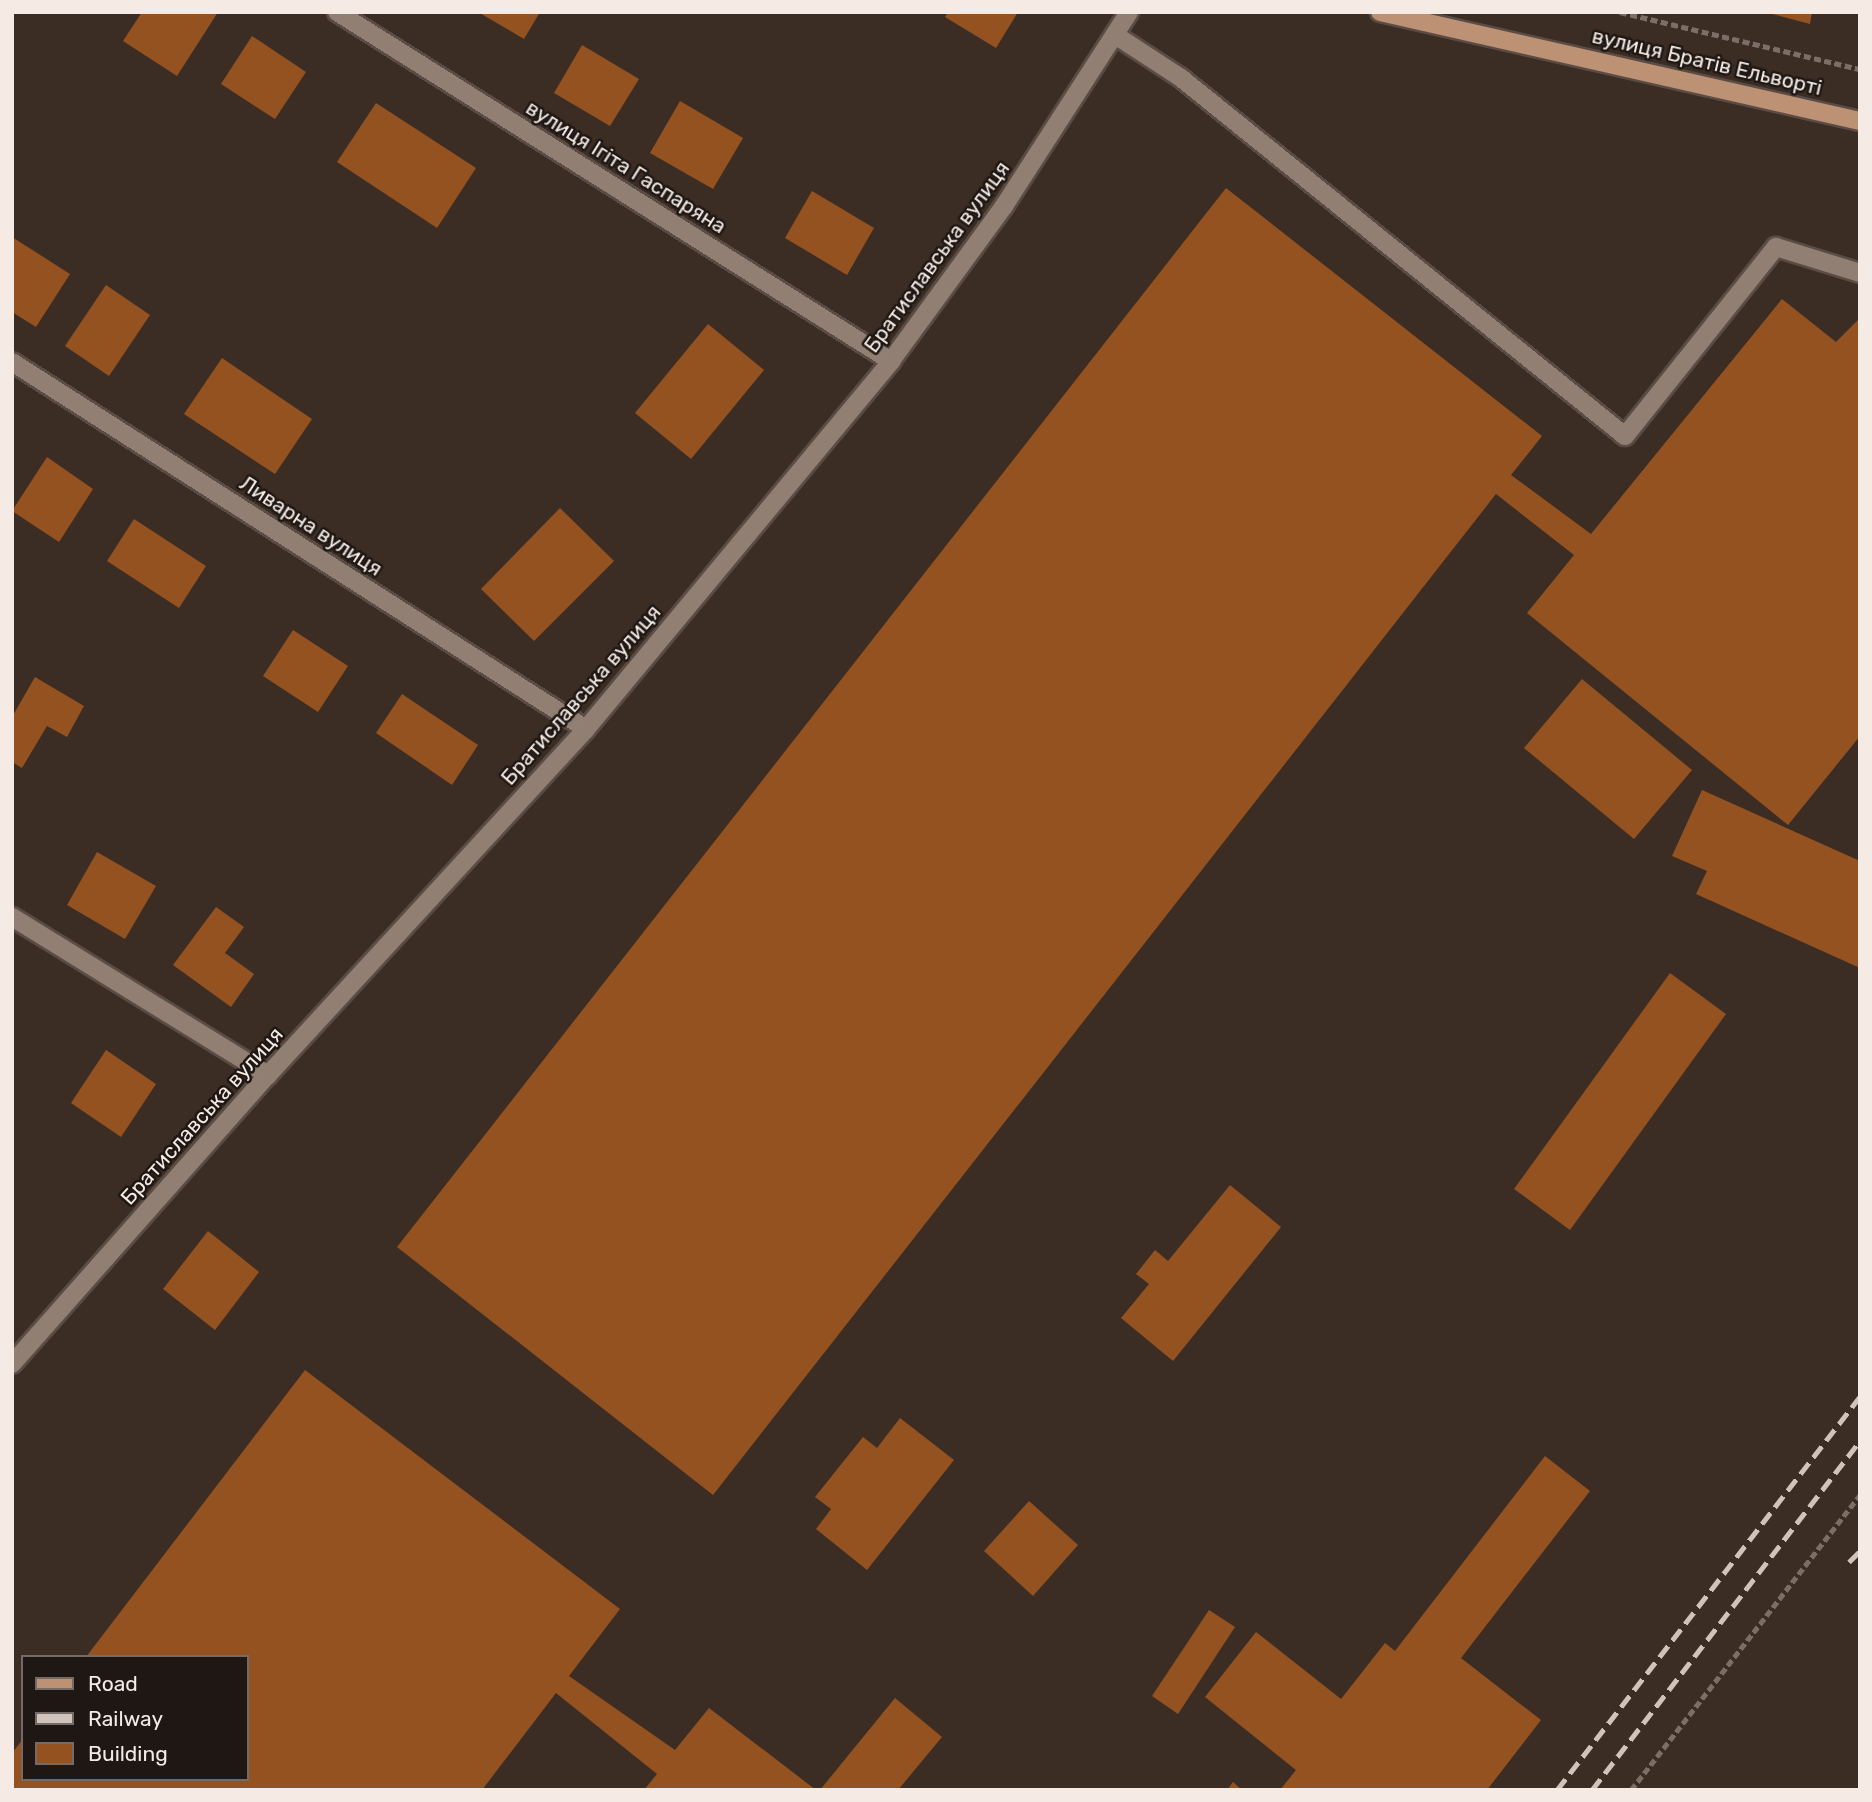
<!DOCTYPE html>
<meta charset="utf-8">
<style>
body{margin:0}
#map{position:relative;width:1872px;height:1802px;overflow:hidden;background:#3c2d24;font-family:Rubik,sans-serif}
div>[style]{position:absolute}
.building>*{inset:0;background:#945220}
.path>*{height:4.5px;margin-top:-2.25px;transform-origin:0;background:repeating-linear-gradient(90deg,#7b6e66 0 7px,transparent 0 10.5px)}
.roads{filter:drop-shadow(2px 0 #5a4c44) drop-shadow(-2px 0 #5a4c44) drop-shadow(0 2px #5a4c44) drop-shadow(0 -2px #5a4c44)}
.minor>*{height:18px;margin:-9px;padding:0 9px;transform-origin:9px;border-radius:9px;background:#917f74}
.major>*{height:18px;margin:-9px;padding:0 9px;transform-origin:9px;border-radius:9px;background:#bd9174}
.rail>*{height:5px;margin-top:-2.5px;transform-origin:0;background:repeating-linear-gradient(90deg,#cfc3bc 0 14px,transparent 0 21px)}
span{translate:-50% -50%;white-space:nowrap;text-align:center;line-height:1.15;-webkit-text-stroke:5px #1e1713;paint-order:stroke}
.street-label{font-size:21px;color:#f5eae4}
.frame{position:absolute;inset:0;border:14px solid #f5eae4;pointer-events:none}
.legend{position:absolute;left:21px;top:1655px;width:228px;height:126px;box-sizing:border-box;background:#1e1713;border:2px solid #746b67;margin:0;padding:9px 12px;list-style:none;font-size:21px;color:#f5eae4}
.legend li{display:flex;align-items:center;gap:14px;height:35px}
.legend b{width:35px;border:2px solid #746b67}
</style>
<div id="map">
<div class="building">
<i style="clip-path:polygon(142px 12px,218px 12px,177px 76px,123px 41px)"></i>
<i style="clip-path:polygon(478px 12px,540px 12px,524px 39px)"></i>
<i style="clip-path:polygon(948px 12px,1018px 12px,996px 48px,945px 17px)"></i>
<i style="clip-path:polygon(1765px 12px,1812px 12px,1810px 24px)"></i>
<i style="clip-path:polygon(252px 36px,306px 72px,275px 119px,221px 84px)"></i>
<i style="clip-path:polygon(582px 45px,639px 79px,610px 126px,554px 93px)"></i>
<i style="clip-path:polygon(680px 101px,743px 138px,713px 189px,650px 153px)"></i>
<i style="clip-path:polygon(376px 103px,476px 168px,437px 228px,337px 162px)"></i>
<i style="clip-path:polygon(1226px 188px,1542px 436px,1511px 475px,1591px 534px,1782px 299px,1836px 342px,1860px 318px,1860px 736px,1788px 825px,1527px 613px,1574px 555px,1496px 494px,713px 1495px,397px 1247px)"></i>
<i style="clip-path:polygon(812px 191px,874px 228px,847px 275px,785px 238px)"></i>
<i style="clip-path:polygon(12px 237px,70px 274px,36px 327px,12px 312px)"></i>
<i style="clip-path:polygon(106px 285px,150px 315px,109px 376px,65px 346px)"></i>
<i style="clip-path:polygon(708px 324px,764px 370px,691px 459px,635px 413px)"></i>
<i style="clip-path:polygon(222px 358px,312px 419px,275px 474px,184px 414px)"></i>
<i style="clip-path:polygon(47px 457px,93px 489px,59px 542px,12px 511px)"></i>
<i style="clip-path:polygon(560px 508px,614px 561px,534px 641px,481px 589px)"></i>
<i style="clip-path:polygon(134px 519px,206px 566px,179px 608px,107px 561px)"></i>
<i style="clip-path:polygon(293px 630px,348px 666px,318px 712px,263px 676px)"></i>
<i style="clip-path:polygon(35px 677px,84px 706px,67px 737px,47px 726px,22px 768px,12px 762px,12px 717px)"></i>
<i style="clip-path:polygon(1582px 679px,1692px 770px,1634px 839px,1524px 748px)"></i>
<i style="clip-path:polygon(402px 694px,478px 745px,452px 785px,376px 733px)"></i>
<i style="clip-path:polygon(1702px 790px,1860px 861px,1860px 968px,1696px 894px,1707px 871px,1672px 856px)"></i>
<i style="clip-path:polygon(97px 852px,156px 886px,125px 939px,67px 905px)"></i>
<i style="clip-path:polygon(216px 907px,244px 927px,225px 953px,254px 974px,231px 1007px,173px 965px)"></i>
<i style="clip-path:polygon(1670px 973px,1726px 1014px,1570px 1230px,1514px 1189px)"></i>
<i style="clip-path:polygon(106px 1050px,156px 1084px,121px 1137px,71px 1103px)"></i>
<i style="clip-path:polygon(1230px 1185px,1281px 1227px,1173px 1361px,1121px 1318px,1149px 1284px,1136px 1274px,1155px 1250px,1168px 1261px)"></i>
<i style="clip-path:polygon(208px 1231px,259px 1272px,215px 1330px,163px 1289px)"></i>
<i style="clip-path:polygon(305px 1370px,620px 1609px,569px 1676px,675px 1750px,709px 1708px,816px 1790px,644px 1790px,657px 1774px,556px 1693px,482px 1790px,12px 1790px,12px 1753px,23px 1739px,23px 1779px,247px 1779px,247px 1657px,86px 1657px)"></i>
<i style="clip-path:polygon(900px 1418px,954px 1460px,867px 1570px,816px 1529px,831px 1509px,815px 1497px,863px 1437px,877px 1448px)"></i>
<i style="clip-path:polygon(1545px 1456px,1590px 1491px,1461px 1658px,1541px 1720px,1487px 1790px,1280px 1790px,1296px 1770px,1205px 1697px,1256px 1632px,1341px 1699px,1385px 1643px,1395px 1651px)"></i>
<i style="clip-path:polygon(1029px 1501px,1078px 1545px,1033px 1596px,984px 1551px)"></i>
<i style="clip-path:polygon(1209px 1610px,1235px 1627px,1178px 1714px,1152px 1696px)"></i>
<i style="clip-path:polygon(895px 1698px,942px 1737px,898px 1790px,820px 1790px)"></i>
<i style="clip-path:polygon(1233px 1782px,1242px 1790px,1227px 1790px)"></i>
</div>
<div class="path">
<i style="left:1620px;top:12px;width:247px;rotate:13.4deg"></i>
<i style="left:1631px;top:1790px;width:373px;rotate:-52.2deg"></i>
</div>
<div class="roads">
<div class="minor">
<i style="left:337px;top:12px;width:655px;rotate:32.21deg"></i>
<i style="left:1115px;top:35px;width:79px;rotate:33.1deg"></i>
<i style="left:1181px;top:78px;width:570px;rotate:38.88deg"></i>
<i style="left:1625px;top:436px;width:242px;rotate:-51.4deg"></i>
<i style="left:1776px;top:247px;width:88px;rotate:17.2deg"></i>
<i style="left:12px;top:362px;width:681px;rotate:32.59deg"></i>
<i style="left:12px;top:917px;width:301px;rotate:31.7deg"></i>
<i style="left:12px;top:1364px;width:386px;rotate:-48.5deg"></i>
<i style="left:268px;top:1075px;width:470px;rotate:-47.4deg"></i>
<i style="left:586px;top:729px;width:478px;rotate:-50.3deg"></i>
<i style="left:891px;top:361px;width:192px;rotate:-53.9deg"></i>
<i style="left:1004px;top:206px;width:231px;rotate:-57.2deg"></i>
</div>
<div class="major">
<i style="left:1380px;top:12px;width:492px;rotate:12.8deg"></i>
</div>
</div>
<div class="rail">
<i style="left:1849px;top:1562px;width:16px;rotate:-45deg"></i>
<i style="left:1557px;top:1790px;width:496px;rotate:-52.4deg"></i>
<i style="left:1592px;top:1790px;width:440px;rotate:-52.5deg"></i>
</div>
<div class="street-label">
<span style="left:1707px;top:62px;rotate:13deg">вулиця Братів Ельворті</span>
<span style="left:626px;top:167px;rotate:32deg">вулиця Ігіта Гаспаряна</span>
<span style="left:937px;top:257px;rotate:-54deg">Братиславська вулиця</span>
<span style="left:311px;top:526px;rotate:33deg">Ливарна вулиця</span>
<span style="left:581px;top:695px;rotate:-49deg">Братиславська вулиця</span>
<span style="left:202px;top:1116px;rotate:-48deg">Братиславська вулиця</span>
</div>
<div class="frame"></div>
<ul class="legend">
<li><b style="height:9px;background:#bd9174"></b>Road</li>
<li><b style="height:9px;background:#cfc3bc"></b>Railway</li>
<li><b style="height:19px;background:#945220"></b>Building</li>
</ul>
</div>
